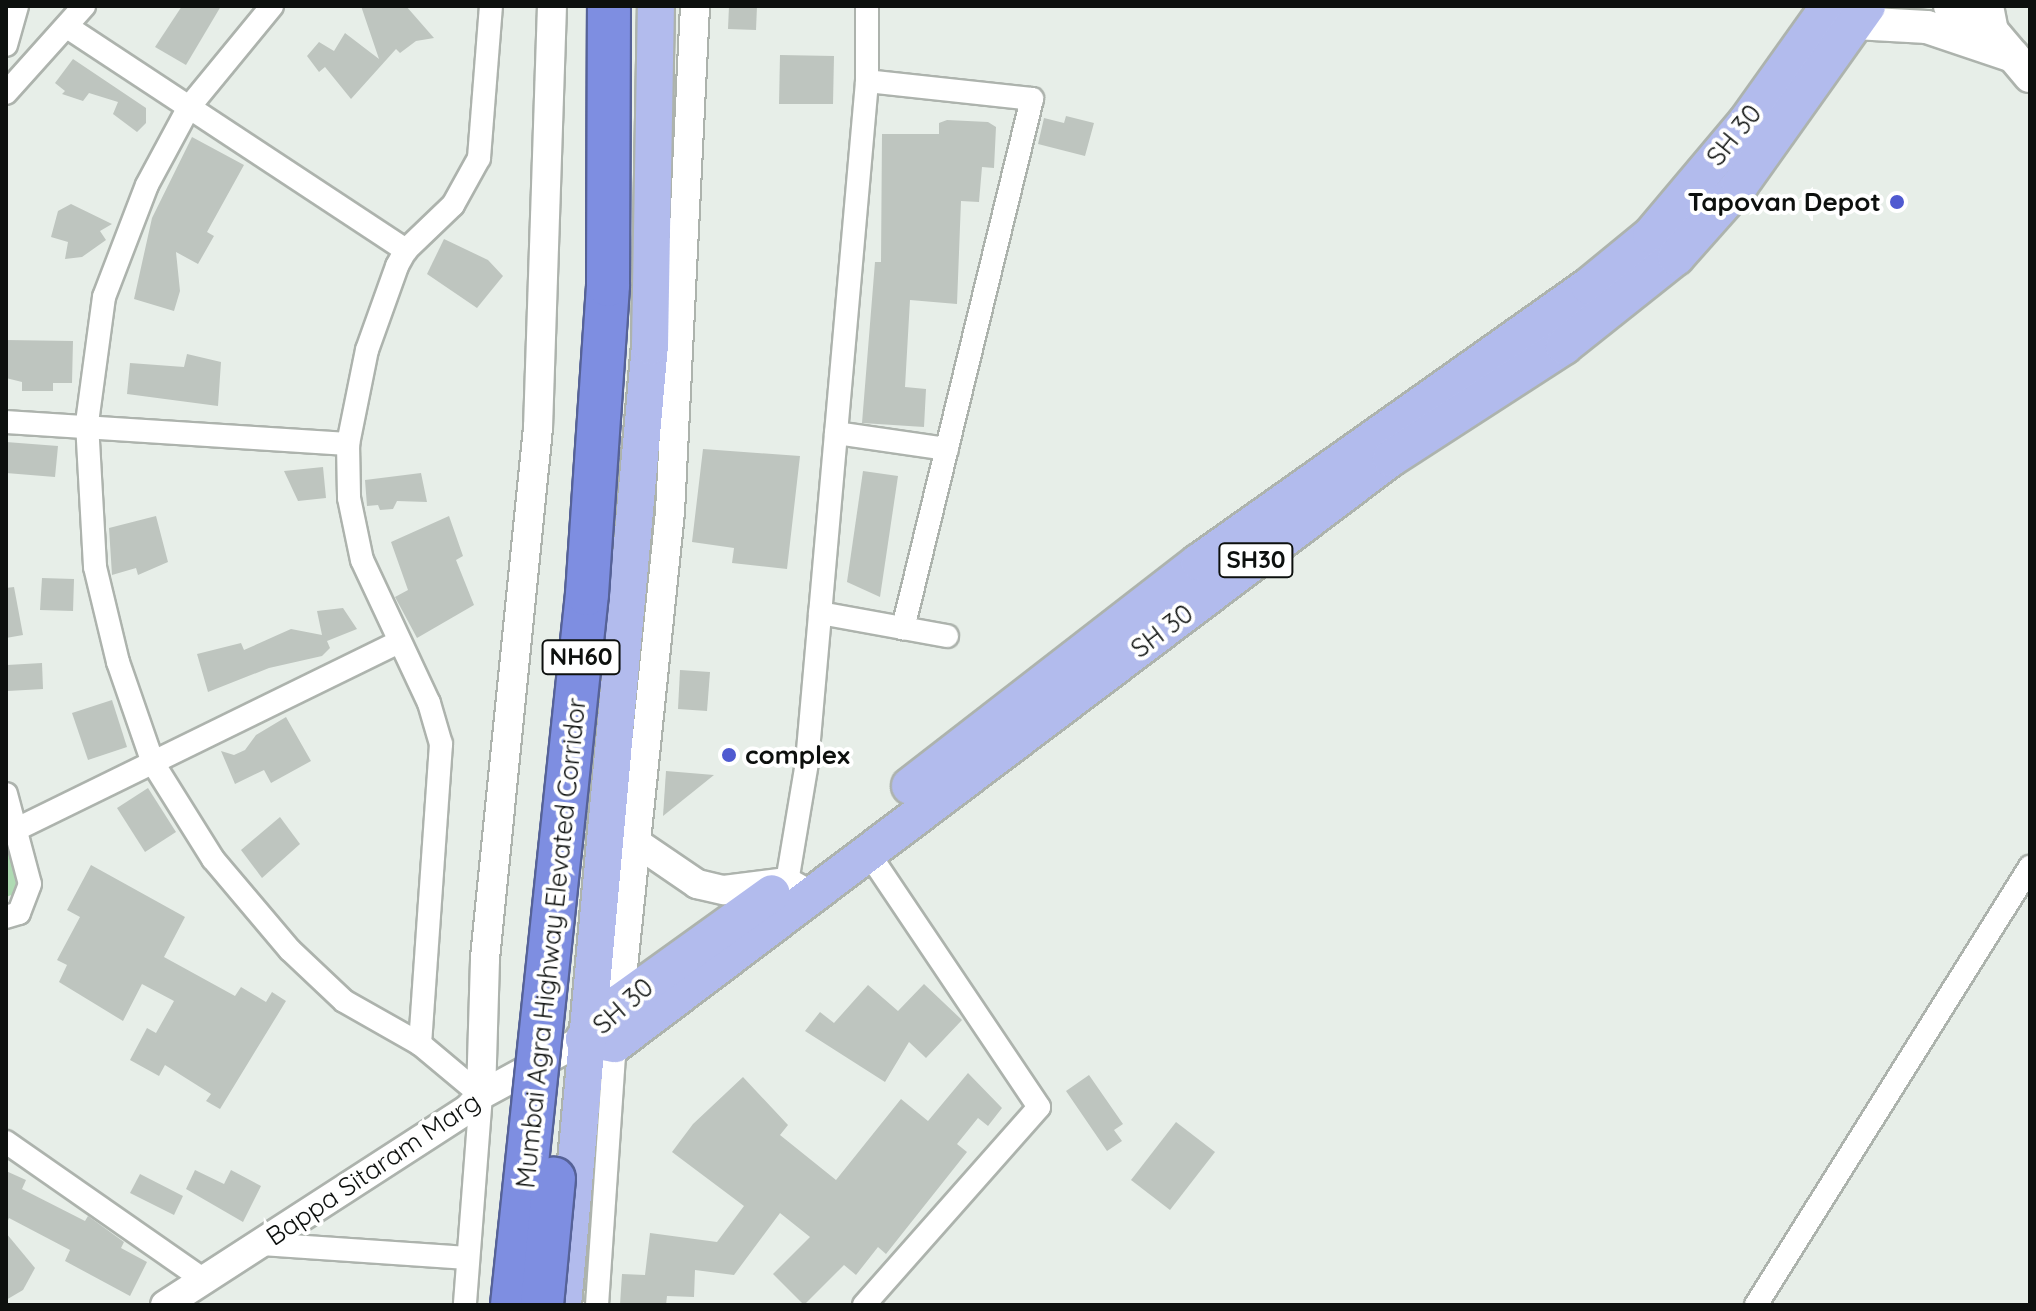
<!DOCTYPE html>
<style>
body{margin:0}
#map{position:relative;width:2036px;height:1311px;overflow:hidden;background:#e7eee8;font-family:Quicksand,sans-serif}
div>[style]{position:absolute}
.green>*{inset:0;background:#afdbb3}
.building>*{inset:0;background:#bec5bf}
.roads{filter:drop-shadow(2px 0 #adb3ad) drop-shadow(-2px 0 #adb3ad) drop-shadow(0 2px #adb3ad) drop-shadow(0 -2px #adb3ad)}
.minor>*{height:22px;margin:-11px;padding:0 11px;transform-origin:11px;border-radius:11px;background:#fff}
.tertiary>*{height:28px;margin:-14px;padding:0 14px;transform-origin:14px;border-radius:14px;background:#fff}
.secondary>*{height:32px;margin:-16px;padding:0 16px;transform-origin:16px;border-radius:16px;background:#fff}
.primary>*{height:36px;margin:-18px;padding:0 18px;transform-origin:18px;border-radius:18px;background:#b2bbed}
.bridges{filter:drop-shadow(2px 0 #566297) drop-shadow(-2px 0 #566297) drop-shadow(0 2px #566297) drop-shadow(0 -2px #566297)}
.motorway-bridge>*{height:42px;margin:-21px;padding:0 21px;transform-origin:21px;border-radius:21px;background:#7e8ee1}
.dots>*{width:22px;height:22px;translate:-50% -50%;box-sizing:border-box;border:4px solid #fff;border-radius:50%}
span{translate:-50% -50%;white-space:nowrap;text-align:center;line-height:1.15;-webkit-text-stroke:8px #fff;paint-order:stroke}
.shield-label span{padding:2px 6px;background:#fff;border:2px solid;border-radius:6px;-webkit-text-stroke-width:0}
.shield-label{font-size:24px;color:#0d100e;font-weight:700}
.street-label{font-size:26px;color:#0d100e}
.poi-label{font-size:26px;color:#0d100e;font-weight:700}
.right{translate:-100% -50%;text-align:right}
.left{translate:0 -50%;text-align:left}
.frame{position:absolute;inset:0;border:8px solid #0d100e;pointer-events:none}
</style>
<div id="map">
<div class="green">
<i style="clip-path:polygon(6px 828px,23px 872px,17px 893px,6px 897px)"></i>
</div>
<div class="building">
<i style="clip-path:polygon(182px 6px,221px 6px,186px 65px,155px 47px)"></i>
<i style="clip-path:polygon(361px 6px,406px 6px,434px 38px,416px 41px,400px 53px,396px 49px,351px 99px,325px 67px,319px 72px,307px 56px,319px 42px,334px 51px,345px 33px,379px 59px)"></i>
<i style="clip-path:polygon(729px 6px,757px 6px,756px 30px,728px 29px)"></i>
<i style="clip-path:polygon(780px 55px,834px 56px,833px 104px,779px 104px)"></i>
<i style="clip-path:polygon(73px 59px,146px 108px,146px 123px,137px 132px,113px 114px,118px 102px,89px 93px,83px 101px,62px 94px,65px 91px,55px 83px)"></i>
<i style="clip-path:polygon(1066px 116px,1094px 123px,1085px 156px,1038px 144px,1044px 118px,1064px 123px)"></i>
<i style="clip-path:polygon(947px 120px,988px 122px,996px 127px,994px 168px,982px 167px,979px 202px,961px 201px,957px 304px,910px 300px,905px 387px,926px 389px,924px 427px,862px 423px,875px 262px,881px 262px,882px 134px,939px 134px,939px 123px)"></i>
<i style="clip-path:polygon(192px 137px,244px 165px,207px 232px,214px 236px,198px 264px,176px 252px,180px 291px,174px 311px,134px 299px,152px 218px)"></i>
<i style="clip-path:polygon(71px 204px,112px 224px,100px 231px,106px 240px,82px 257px,65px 259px,68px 242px,51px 237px,58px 211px)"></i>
<i style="clip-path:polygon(444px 239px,488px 260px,503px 276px,477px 308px,427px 274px)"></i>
<i style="clip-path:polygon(6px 340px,73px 341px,72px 383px,53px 383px,53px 391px,22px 391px,22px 382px,6px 378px)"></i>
<i style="clip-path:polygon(187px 354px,221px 362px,218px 406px,127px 394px,130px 363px,184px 367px)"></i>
<i style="clip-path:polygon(6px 442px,58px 446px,55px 477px,6px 473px)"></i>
<i style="clip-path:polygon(703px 449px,800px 456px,787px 569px,732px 563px,734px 548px,692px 542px)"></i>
<i style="clip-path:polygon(323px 467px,326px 498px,298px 501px,284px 471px)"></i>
<i style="clip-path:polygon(863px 471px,898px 476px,880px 597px,847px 582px)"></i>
<i style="clip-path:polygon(421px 473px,427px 502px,397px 501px,393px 509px,380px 510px,378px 505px,367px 506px,365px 480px)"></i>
<i style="clip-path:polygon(156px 516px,168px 562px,138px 575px,136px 568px,112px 575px,109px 528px)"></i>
<i style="clip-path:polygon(449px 516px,463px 556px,456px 560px,474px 605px,417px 638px,395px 597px,408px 590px,391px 542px)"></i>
<i style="clip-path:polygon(42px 578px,74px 579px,73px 611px,40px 610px)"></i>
<i style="clip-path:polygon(14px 587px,23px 635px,6px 638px,6px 588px)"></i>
<i style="clip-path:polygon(343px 608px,357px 629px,327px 641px,330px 648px,322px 656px,269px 668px,208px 692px,197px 654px,241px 643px,244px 650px,291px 629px,322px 635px,317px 611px)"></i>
<i style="clip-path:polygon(42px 663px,43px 689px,8px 691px,7px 665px)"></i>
<i style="clip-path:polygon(680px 670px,710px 672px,707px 711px,678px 709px)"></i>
<i style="clip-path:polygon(112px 700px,127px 747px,88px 760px,72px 713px)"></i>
<i style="clip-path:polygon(286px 717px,311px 761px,271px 783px,264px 770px,235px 784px,221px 751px,234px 755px,245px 750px,256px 735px)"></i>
<i style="clip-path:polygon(666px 771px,714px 775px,663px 816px)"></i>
<i style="clip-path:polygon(148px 788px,176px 832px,145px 852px,117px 808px)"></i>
<i style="clip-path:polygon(280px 817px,300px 844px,262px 878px,241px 850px)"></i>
<i style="clip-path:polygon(91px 865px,185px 917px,164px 957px,235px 996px,241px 987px,266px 1002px,272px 992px,286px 1001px,220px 1109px,206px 1101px,211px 1094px,165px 1065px,159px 1076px,130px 1060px,147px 1028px,156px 1033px,174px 1001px,142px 984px,123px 1021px,59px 982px,67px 965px,57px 960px,80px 917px,67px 910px)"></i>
<i style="clip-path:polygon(924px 984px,962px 1020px,926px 1058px,909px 1042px,885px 1082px,805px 1031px,820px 1012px,834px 1023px,868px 985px,898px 1011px)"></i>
<i style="clip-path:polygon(968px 1073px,1002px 1108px,988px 1126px,978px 1118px,957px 1144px,967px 1152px,886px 1254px,878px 1247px,856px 1275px,844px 1265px,804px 1305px,773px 1274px,810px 1237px,780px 1213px,734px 1275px,695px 1270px,694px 1297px,667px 1296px,666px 1305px,620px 1305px,622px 1274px,645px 1275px,650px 1233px,717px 1242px,744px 1206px,672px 1152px,693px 1124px,743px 1077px,788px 1125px,780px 1135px,836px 1180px,901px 1099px,928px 1121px)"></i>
<i style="clip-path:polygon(1089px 1075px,1123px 1124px,1114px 1130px,1122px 1141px,1107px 1151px,1066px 1091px)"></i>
<i style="clip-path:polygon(1176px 1122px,1215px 1152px,1170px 1210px,1131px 1180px)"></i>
<i style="clip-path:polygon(195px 1170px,224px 1184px,231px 1170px,261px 1186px,243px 1222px,186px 1189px)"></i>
<i style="clip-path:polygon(6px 1171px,26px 1180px,22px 1189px,85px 1221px,88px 1216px,124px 1242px,121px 1248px,147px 1262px,130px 1296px,65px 1261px,70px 1250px,9px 1218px,6px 1225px)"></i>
<i style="clip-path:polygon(140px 1174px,183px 1196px,174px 1215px,130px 1193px)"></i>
<i style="clip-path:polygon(6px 1233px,35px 1268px,23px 1290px,6px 1300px)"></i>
</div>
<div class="roads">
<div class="minor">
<i style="left:272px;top:6px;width:131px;rotate:129.4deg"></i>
<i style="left:189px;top:107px;width:89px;rotate:118.3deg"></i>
<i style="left:147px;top:185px;width:120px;rotate:111deg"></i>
<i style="left:104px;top:297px;width:127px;rotate:97.7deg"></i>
<i style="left:87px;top:423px;width:144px;rotate:86.8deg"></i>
<i style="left:95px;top:567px;width:98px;rotate:76.4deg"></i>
<i style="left:118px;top:662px;width:107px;rotate:70.9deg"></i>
<i style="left:153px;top:763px;width:113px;rotate:58deg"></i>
<i style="left:213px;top:859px;width:119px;rotate:49.8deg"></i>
<i style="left:290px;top:950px;width:74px;rotate:43.4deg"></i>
<i style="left:344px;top:1001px;width:87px;rotate:29.5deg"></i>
<i style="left:420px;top:1044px;width:80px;rotate:39.9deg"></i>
<i style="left:481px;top:1095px;width:211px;rotate:94.4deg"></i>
<i style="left:69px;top:28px;width:404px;rotate:33.4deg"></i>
<i style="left:6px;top:45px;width:41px;rotate:-74.2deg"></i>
<i style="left:867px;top:81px;width:166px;rotate:6.2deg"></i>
<i style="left:1032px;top:99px;width:545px;rotate:103.7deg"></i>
<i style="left:6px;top:93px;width:117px;rotate:-48.1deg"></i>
<i style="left:6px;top:422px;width:343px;rotate:3.7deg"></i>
<i style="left:348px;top:444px;width:96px;rotate:-78.6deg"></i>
<i style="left:367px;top:350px;width:89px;rotate:-70.3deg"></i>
<i style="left:397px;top:266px;width:18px;rotate:-61deg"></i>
<i style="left:406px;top:250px;width:65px;rotate:-43.8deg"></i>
<i style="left:453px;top:205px;width:54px;rotate:-61deg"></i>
<i style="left:479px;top:158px;width:152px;rotate:-85.5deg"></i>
<i style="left:836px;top:433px;width:112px;rotate:8.2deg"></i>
<i style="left:348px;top:444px;width:54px;rotate:88.9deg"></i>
<i style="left:349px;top:498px;width:63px;rotate:78.2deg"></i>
<i style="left:362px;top:560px;width:158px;rotate:64.9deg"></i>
<i style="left:429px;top:703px;width:43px;rotate:73.7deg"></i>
<i style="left:441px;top:744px;width:301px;rotate:94deg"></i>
<i style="left:820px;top:613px;width:129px;rotate:10.3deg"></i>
<i style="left:6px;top:794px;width:93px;rotate:75.1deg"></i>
<i style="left:30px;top:884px;width:31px;rotate:111deg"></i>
<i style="left:19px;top:913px;width:14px;rotate:163deg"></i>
<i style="left:19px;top:828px;width:423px;rotate:-26.1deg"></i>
<i style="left:787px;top:882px;width:122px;rotate:-80.5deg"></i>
<i style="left:807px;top:762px;width:684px;rotate:-84.96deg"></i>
<i style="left:867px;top:81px;width:75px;rotate:-90deg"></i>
<i style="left:6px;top:1142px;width:243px;rotate:34.9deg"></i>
<i style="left:262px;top:1244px;width:206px;rotate:3.9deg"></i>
<i style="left:597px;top:1305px;width:262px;rotate:-86.1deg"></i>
<i style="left:864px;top:1305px;width:264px;rotate:-48.5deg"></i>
<i style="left:1039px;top:1107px;width:310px;rotate:-123.9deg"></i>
<i style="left:1756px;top:1305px;width:517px;rotate:-57.97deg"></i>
</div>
<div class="tertiary">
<i style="left:637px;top:843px;width:73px;rotate:34.3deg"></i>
<i style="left:697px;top:884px;width:28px;rotate:13deg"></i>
<i style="left:724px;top:890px;width:64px;rotate:-7.2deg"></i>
<i style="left:787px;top:882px;width:25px;rotate:29deg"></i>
<i style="left:618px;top:1015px;width:506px;rotate:-84.1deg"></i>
<i style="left:670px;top:512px;width:507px;rotate:-87.17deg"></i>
<i style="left:481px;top:1095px;width:137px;rotate:-88.3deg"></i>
<i style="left:485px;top:958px;width:533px;rotate:-84.29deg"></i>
<i style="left:538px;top:428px;width:422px;rotate:-88.1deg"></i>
<i style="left:165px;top:1305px;width:361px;rotate:-32.9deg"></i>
<i style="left:468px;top:1109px;width:19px;rotate:-47deg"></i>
<i style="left:481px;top:1095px;width:117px;rotate:-28.5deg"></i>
</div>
<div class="secondary">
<i style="left:1950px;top:6px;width:25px;rotate:43deg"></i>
<i style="left:1968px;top:23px;width:25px;rotate:18deg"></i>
<i style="left:1987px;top:6px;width:25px;rotate:79deg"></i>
<i style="left:1992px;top:31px;width:59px;rotate:49.8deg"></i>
<i style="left:1855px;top:23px;width:72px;rotate:3.2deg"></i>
<i style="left:1927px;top:27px;width:91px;rotate:18.6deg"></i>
</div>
<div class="primary">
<i style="left:910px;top:786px;width:366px;rotate:-37.8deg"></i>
<i style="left:1199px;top:562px;width:478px;rotate:-35.3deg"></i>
<i style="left:1589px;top:286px;width:80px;rotate:-39.4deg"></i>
<i style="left:1651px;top:235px;width:149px;rotate:-49.9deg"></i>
<i style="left:1747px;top:121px;width:141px;rotate:-54.5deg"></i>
<i style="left:584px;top:1039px;width:31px;rotate:9deg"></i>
<i style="left:615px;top:1044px;width:972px;rotate:-37.06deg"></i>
<i style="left:1391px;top:458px;width:206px;rotate:-32.9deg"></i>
<i style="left:1564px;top:346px;width:143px;rotate:-38.5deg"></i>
<i style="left:1676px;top:257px;width:96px;rotate:-48.4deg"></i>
<i style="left:1740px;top:185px;width:219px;rotate:-54.6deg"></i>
<i style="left:584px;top:1039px;width:50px;rotate:-45.8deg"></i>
<i style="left:619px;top:1003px;width:188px;rotate:-35.7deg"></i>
<i style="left:563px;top:1305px;width:963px;rotate:-84.82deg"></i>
<i style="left:650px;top:346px;width:340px;rotate:-89deg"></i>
</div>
</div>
<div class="bridges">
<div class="motorway-bridge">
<i style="left:512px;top:1305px;width:715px;rotate:-83.98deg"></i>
<i style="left:587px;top:594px;width:310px;rotate:-86.1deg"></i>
<i style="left:608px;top:285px;width:279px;rotate:-89.8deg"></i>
<i style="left:542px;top:1305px;width:127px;rotate:-84.6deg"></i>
</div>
</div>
<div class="dots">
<i style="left:1897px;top:202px;background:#4f5ad0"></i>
<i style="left:729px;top:755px;background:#4f5ad0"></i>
</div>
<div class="shield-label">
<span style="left:1256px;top:560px">SH30</span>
<span style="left:581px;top:657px">NH60</span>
</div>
<div class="street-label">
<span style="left:1734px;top:135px;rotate:-51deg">SH 30</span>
<span style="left:1162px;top:631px;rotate:-37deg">SH 30</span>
<span style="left:551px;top:943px;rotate:-84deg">Mumbai Agra Highway Elevated Corridor</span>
<span style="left:623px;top:1006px;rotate:-41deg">SH 30</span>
<span style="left:373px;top:1169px;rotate:-34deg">Bappa Sitaram Marg</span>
</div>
<div class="poi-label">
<span class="right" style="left:1881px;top:202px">Tapovan Depot</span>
<span class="left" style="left:745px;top:755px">complex</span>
</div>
<div class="frame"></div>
</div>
